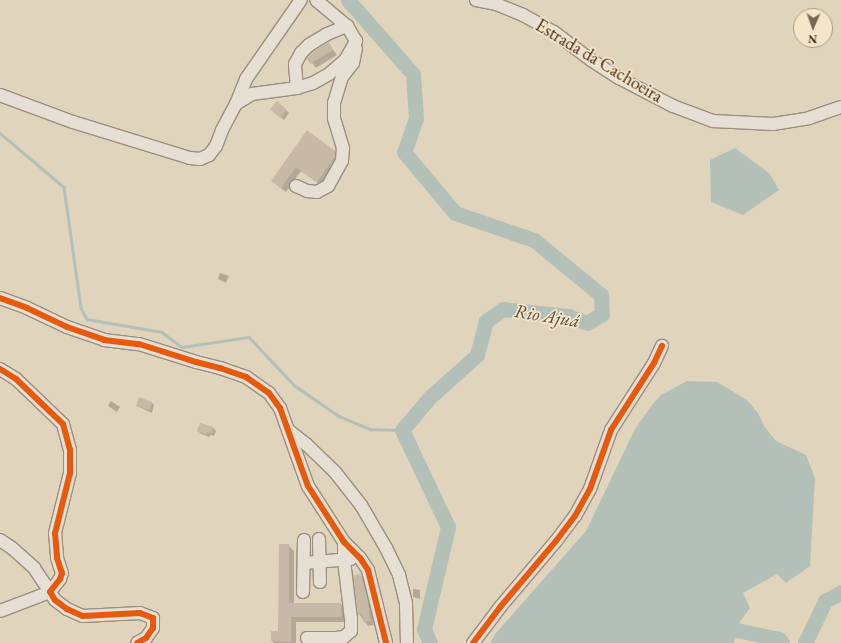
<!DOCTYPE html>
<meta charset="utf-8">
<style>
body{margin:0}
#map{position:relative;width:841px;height:643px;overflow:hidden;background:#e1d4bd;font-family:"EB Garamond",serif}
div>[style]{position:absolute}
.water>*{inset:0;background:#b2c0b7}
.shadow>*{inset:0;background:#0003}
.stream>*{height:2.5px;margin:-1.25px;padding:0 1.25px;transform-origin:1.25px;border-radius:1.25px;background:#b2c0b7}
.river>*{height:15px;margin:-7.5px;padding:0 7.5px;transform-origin:7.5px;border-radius:7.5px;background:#b2c0b7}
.building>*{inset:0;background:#c8b8a6}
.roads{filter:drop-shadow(1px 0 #9a8f80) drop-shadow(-1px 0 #9a8f80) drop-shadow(0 1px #9a8f80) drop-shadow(0 -1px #9a8f80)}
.minor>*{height:12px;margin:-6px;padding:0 6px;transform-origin:6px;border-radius:6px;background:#e6e0d4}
.cycleway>*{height:6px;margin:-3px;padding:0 3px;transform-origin:3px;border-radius:3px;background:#e8590c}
span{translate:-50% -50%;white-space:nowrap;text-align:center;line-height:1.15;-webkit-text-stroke:3.5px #f5e6ca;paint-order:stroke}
.street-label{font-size:18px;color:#442919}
.water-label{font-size:19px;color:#5a4c40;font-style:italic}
.north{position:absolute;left:793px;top:8px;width:40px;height:40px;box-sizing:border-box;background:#f5e6ca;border:1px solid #ae9a83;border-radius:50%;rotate:182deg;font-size:11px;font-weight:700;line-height:16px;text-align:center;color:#442919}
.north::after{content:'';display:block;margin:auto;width:14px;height:18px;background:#7b6552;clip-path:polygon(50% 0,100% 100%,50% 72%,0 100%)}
</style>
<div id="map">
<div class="water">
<i style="clip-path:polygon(735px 148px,770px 174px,779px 190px,743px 215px,711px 202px,710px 160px)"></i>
<i style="clip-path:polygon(687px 381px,717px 382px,747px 400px,758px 413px,764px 426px,776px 441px,806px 455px,815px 478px,810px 566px,786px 583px,777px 574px,743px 593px,750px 608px,739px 623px,734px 643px,490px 643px,496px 633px,586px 531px,635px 429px,652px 405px,661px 395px)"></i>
</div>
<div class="shadow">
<i style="clip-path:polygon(328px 43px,337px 55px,316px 68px,308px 58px)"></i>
<i style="clip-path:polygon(286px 110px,289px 113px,284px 120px,274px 112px)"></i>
<i style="clip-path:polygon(307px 132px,340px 156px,322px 186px,301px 171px,286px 192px,272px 181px)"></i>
<i style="clip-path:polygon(220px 273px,229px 276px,226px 283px,218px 279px)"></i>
<i style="clip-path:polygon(111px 401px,120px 407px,117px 412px,108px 406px)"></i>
<i style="clip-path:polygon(151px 402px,154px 405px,152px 413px,137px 406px)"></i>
<i style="clip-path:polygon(201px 424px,213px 428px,216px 431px,214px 436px,210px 435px,210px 437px,201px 434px,198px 431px)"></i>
<i style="clip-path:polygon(288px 545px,294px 551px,294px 604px,341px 604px,346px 609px,346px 622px,296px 622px,296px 643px,274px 643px,272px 641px,279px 632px)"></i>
<i style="clip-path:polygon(361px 575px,365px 579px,374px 625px,368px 626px,359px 614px)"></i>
<i style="clip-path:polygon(413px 589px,420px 590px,420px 599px,413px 597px)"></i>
</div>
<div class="stream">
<i style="left:0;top:133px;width:84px;rotate:40.2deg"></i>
<i style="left:64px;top:187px;width:122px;rotate:82deg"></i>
<i style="left:81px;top:308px;width:13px;rotate:61deg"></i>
<i style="left:87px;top:319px;width:76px;rotate:9.8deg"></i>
<i style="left:162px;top:332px;width:25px;rotate:37deg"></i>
<i style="left:182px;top:347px;width:68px;rotate:-8.5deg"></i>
<i style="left:249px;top:337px;width:66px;rotate:46.8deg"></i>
<i style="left:294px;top:385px;width:55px;rotate:34.6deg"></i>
<i style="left:339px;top:416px;width:34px;rotate:23deg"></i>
<i style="left:370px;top:429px;width:32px;rotate:2deg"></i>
</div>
<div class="river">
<i style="left:348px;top:0;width:98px;rotate:48.7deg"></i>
<i style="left:413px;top:74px;width:44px;rotate:86.1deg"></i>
<i style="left:416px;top:118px;width:36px;rotate:109deg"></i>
<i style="left:404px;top:152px;width:80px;rotate:50.1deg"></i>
<i style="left:455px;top:213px;width:83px;rotate:18.9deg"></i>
<i style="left:534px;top:240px;width:87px;rotate:39.4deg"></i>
<i style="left:601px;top:295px;width:19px;rotate:87deg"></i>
<i style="left:602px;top:314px;width:17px;rotate:149deg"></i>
<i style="left:587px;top:323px;width:20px;rotate:-160deg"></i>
<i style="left:568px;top:316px;width:65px;rotate:-173.9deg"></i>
<i style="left:503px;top:309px;width:21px;rotate:145deg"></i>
<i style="left:486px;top:321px;width:35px;rotate:105deg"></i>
<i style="left:477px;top:355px;width:63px;rotate:138.2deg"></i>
<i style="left:430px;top:397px;width:43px;rotate:130.3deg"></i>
<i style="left:402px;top:430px;width:107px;rotate:64.6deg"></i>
<i style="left:448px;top:527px;width:105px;rotate:103.2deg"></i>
<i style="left:424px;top:629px;width:15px;rotate:67deg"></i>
<i style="left:717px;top:626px;width:63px;rotate:11.8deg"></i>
<i style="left:779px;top:639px;width:5px;rotate:53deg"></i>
<i style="left:805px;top:643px;width:47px;rotate:-64.5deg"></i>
<i style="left:825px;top:601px;width:18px;rotate:-29deg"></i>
</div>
<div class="building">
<i style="clip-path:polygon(329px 42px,333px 50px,310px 64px,307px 58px,314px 51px)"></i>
<i style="clip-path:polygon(277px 101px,287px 110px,280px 118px,270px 109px)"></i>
<i style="clip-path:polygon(307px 130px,335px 151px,335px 157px,317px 182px,296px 167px,281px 188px,271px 181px)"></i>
<i style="clip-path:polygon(139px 397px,152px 402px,149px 410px,136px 406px)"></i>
<i style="clip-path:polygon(200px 423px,213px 427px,211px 434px,207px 432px,207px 435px,197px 431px)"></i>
<i style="clip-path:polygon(279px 544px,289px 544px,289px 603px,341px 603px,341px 617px,291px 617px,291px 642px,271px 641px,271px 631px,278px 631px)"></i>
<i style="clip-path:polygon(361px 574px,368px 602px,370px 621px,363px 622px,362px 614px,358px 615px,353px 575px)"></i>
</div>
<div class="roads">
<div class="minor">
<i style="left:476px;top:0;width:20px;rotate:11deg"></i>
<i style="left:496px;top:4px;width:29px;rotate:22deg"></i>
<i style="left:523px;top:15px;width:35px;rotate:29deg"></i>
<i style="left:554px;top:32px;width:46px;rotate:37.1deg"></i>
<i style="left:591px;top:60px;width:33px;rotate:33deg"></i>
<i style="left:619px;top:78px;width:61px;rotate:27.4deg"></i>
<i style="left:673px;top:106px;width:43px;rotate:20.6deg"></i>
<i style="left:713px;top:121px;width:60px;rotate:2.9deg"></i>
<i style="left:773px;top:124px;width:36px;rotate:-9deg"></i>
<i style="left:809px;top:118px;width:34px;rotate:-19deg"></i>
<i style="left:297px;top:88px;width:24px;rotate:-95deg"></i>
<i style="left:295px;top:64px;width:13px;rotate:-61deg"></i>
<i style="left:301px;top:53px;width:11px;rotate:-45deg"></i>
<i style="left:309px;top:45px;width:21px;rotate:-31deg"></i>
<i style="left:327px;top:34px;width:22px;rotate:-22deg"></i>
<i style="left:0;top:95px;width:78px;rotate:20.3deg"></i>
<i style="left:73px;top:122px;width:122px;rotate:17.1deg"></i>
<i style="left:190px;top:158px;width:10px;rotate:6deg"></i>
<i style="left:200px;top:159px;width:10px;rotate:-24deg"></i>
<i style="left:209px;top:155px;width:11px;rotate:-52deg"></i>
<i style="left:216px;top:146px;width:17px;rotate:-69deg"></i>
<i style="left:222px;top:130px;width:30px;rotate:-62deg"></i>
<i style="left:236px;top:104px;width:19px;rotate:-32deg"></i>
<i style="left:252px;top:94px;width:45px;rotate:-7.6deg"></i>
<i style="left:297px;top:88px;width:17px;rotate:-17deg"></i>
<i style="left:313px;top:83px;width:18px;rotate:-29deg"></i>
<i style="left:329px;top:74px;width:23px;rotate:-41deg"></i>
<i style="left:346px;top:59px;width:21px;rotate:-61deg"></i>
<i style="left:356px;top:41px;width:17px;rotate:-121deg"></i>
<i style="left:347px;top:26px;width:40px;rotate:-140deg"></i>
<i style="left:236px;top:104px;width:27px;rotate:-68deg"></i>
<i style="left:246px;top:79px;width:96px;rotate:-55.2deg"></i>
<i style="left:296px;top:186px;width:12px;rotate:24deg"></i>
<i style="left:307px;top:191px;width:10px;rotate:6deg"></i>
<i style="left:317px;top:192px;width:13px;rotate:-29deg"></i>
<i style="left:328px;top:186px;width:29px;rotate:-61deg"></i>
<i style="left:342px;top:161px;width:13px;rotate:-86deg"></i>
<i style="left:343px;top:148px;width:31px;rotate:-107deg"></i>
<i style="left:334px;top:118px;width:15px;rotate:-90deg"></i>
<i style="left:334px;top:103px;width:27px;rotate:-73deg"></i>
<i style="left:342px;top:77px;width:18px;rotate:-52deg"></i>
<i style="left:353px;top:63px;width:15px;rotate:-79deg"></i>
<i style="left:0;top:298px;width:29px;rotate:20deg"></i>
<i style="left:27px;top:308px;width:44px;rotate:25.4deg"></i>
<i style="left:67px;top:327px;width:39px;rotate:19deg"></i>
<i style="left:104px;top:340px;width:35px;rotate:7deg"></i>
<i style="left:139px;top:344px;width:60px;rotate:17.5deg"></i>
<i style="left:196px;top:362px;width:25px;rotate:14deg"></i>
<i style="left:220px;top:368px;width:28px;rotate:19deg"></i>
<i style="left:246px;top:377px;width:28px;rotate:35deg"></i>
<i style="left:269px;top:393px;width:19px;rotate:54deg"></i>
<i style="left:280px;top:408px;width:83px;rotate:70.3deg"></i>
<i style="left:308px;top:486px;width:67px;rotate:57.3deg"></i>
<i style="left:344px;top:542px;width:23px;rotate:45deg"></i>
<i style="left:360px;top:558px;width:14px;rotate:56deg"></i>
<i style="left:368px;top:570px;width:75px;rotate:76.1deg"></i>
<i style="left:0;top:369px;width:19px;rotate:32deg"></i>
<i style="left:16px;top:379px;width:65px;rotate:43.8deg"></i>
<i style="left:63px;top:424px;width:27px;rotate:75deg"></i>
<i style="left:70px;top:450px;width:23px;rotate:90deg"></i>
<i style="left:70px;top:473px;width:62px;rotate:104deg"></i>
<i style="left:55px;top:533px;width:25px;rotate:85deg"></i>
<i style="left:57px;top:558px;width:16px;rotate:72deg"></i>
<i style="left:62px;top:573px;width:6px;rotate:108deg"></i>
<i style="left:60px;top:579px;width:16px;rotate:128deg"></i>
<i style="left:50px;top:592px;width:9px;rotate:58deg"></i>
<i style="left:55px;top:600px;width:15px;rotate:37deg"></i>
<i style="left:67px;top:609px;width:17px;rotate:24deg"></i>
<i style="left:83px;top:616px;width:57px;rotate:-3deg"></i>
<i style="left:140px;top:613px;width:14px;rotate:21deg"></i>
<i style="left:153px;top:618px;width:10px;rotate:90deg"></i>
<i style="left:153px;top:628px;width:12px;rotate:125deg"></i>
<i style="left:146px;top:638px;width:10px;rotate:151deg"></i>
<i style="left:288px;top:430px;width:23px;rotate:38deg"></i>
<i style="left:306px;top:444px;width:40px;rotate:44deg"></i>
<i style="left:335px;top:472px;width:42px;rotate:51.8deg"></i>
<i style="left:361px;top:505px;width:50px;rotate:59.8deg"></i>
<i style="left:386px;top:548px;width:30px;rotate:64deg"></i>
<i style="left:399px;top:575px;width:29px;rotate:76deg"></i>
<i style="left:406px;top:603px;width:40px;rotate:88.6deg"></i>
<i style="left:319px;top:539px;width:43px;rotate:88.7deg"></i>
<i style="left:0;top:540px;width:14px;rotate:34deg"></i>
<i style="left:12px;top:548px;width:30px;rotate:42deg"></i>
<i style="left:34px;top:568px;width:29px;rotate:56deg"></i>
<i style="left:50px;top:592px;width:53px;rotate:159.2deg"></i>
<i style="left:304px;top:563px;width:47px;rotate:-4.9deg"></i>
<i style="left:303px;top:592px;width:52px;rotate:-88.9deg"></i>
<i style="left:307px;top:638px;width:29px"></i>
<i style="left:336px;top:638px;width:8px;rotate:-7deg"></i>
<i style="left:344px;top:637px;width:9px;rotate:-41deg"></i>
<i style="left:351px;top:631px;width:12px;rotate:-90deg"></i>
<i style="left:351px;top:619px;width:59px;rotate:-96.8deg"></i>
<i style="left:344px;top:560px;width:18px;rotate:-90deg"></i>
<i style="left:473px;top:643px;width:46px;rotate:-52.9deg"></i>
<i style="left:501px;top:606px;width:85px;rotate:-49.8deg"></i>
<i style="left:556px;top:541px;width:31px;rotate:-53deg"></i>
<i style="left:575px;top:516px;width:31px;rotate:-61deg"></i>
<i style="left:590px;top:489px;width:63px;rotate:-70.4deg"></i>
<i style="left:611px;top:430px;width:80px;rotate:-57.3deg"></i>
<i style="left:654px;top:363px;width:19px;rotate:-65deg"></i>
</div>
</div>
<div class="cycleway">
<i style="left:0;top:298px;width:29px;rotate:20deg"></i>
<i style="left:27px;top:308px;width:44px;rotate:25.4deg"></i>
<i style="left:67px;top:327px;width:39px;rotate:19deg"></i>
<i style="left:104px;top:340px;width:35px;rotate:7deg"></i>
<i style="left:139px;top:344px;width:60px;rotate:17.5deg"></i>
<i style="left:196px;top:362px;width:25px;rotate:14deg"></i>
<i style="left:220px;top:368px;width:28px;rotate:19deg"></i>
<i style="left:246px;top:377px;width:28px;rotate:35deg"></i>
<i style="left:269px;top:393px;width:19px;rotate:54deg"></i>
<i style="left:280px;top:408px;width:83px;rotate:70.3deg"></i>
<i style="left:308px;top:486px;width:67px;rotate:57.3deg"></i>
<i style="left:344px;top:542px;width:23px;rotate:45deg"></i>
<i style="left:360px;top:558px;width:14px;rotate:56deg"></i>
<i style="left:368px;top:570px;width:75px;rotate:76.1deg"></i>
<i style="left:0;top:369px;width:19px;rotate:32deg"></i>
<i style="left:16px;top:379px;width:65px;rotate:43.8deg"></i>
<i style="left:63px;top:424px;width:27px;rotate:75deg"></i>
<i style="left:70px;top:450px;width:23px;rotate:90deg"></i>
<i style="left:70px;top:473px;width:62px;rotate:104deg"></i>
<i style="left:55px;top:533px;width:25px;rotate:85deg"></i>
<i style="left:57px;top:558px;width:16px;rotate:72deg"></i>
<i style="left:62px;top:573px;width:6px;rotate:108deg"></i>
<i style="left:60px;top:579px;width:16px;rotate:128deg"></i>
<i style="left:50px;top:592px;width:9px;rotate:58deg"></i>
<i style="left:55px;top:600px;width:15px;rotate:37deg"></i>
<i style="left:67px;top:609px;width:17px;rotate:24deg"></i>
<i style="left:83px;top:616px;width:57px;rotate:-3deg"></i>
<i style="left:140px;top:613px;width:14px;rotate:21deg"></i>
<i style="left:153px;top:618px;width:10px;rotate:90deg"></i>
<i style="left:153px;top:628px;width:12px;rotate:125deg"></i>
<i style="left:146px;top:638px;width:10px;rotate:151deg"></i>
<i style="left:473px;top:643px;width:46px;rotate:-52.9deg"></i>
<i style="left:501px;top:606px;width:85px;rotate:-49.8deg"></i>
<i style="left:556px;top:541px;width:31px;rotate:-53deg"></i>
<i style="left:575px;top:516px;width:31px;rotate:-61deg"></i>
<i style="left:590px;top:489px;width:63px;rotate:-70.4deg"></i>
<i style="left:611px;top:430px;width:80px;rotate:-57.3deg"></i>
<i style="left:654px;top:363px;width:19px;rotate:-65deg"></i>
</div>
<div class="street-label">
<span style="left:599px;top:61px;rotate:31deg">Estrada da Cachoeira</span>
</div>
<div class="water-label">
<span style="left:547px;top:316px;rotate:9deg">Rio Ajuá</span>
</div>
<div class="north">N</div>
</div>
